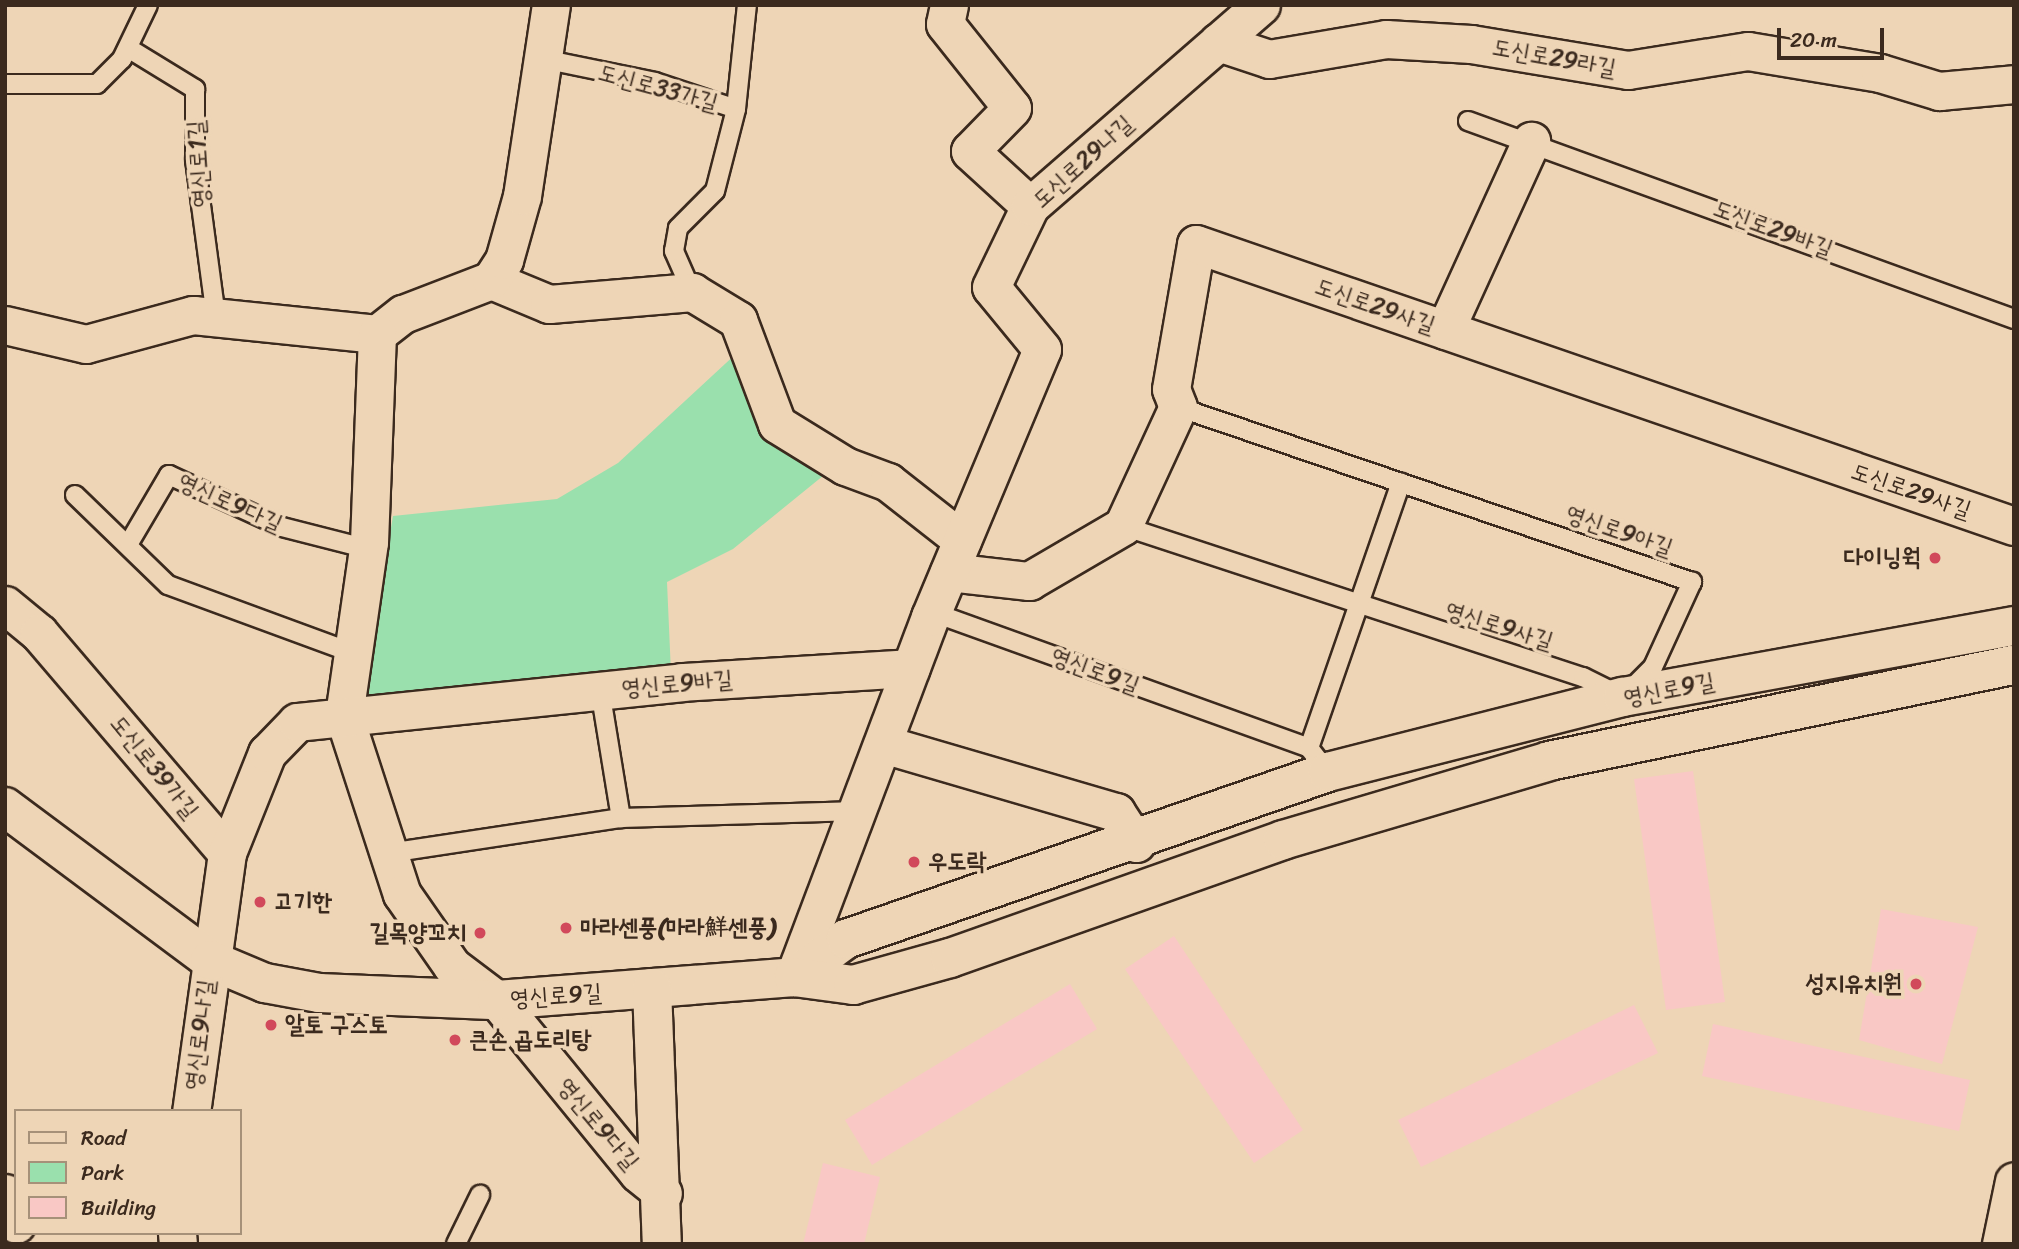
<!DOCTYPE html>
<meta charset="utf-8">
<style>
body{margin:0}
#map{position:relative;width:2019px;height:1249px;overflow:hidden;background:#eed5b6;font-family:Sriracha,"LXGW WenKai TC","Poor Story",sans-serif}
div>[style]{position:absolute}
.green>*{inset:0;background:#9ae0ad}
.building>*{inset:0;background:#f9c8c5}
.roads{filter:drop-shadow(2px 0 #3b2a1e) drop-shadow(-2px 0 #3b2a1e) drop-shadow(0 2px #3b2a1e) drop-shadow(0 -2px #3b2a1e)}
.lane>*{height:18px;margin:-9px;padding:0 9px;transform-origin:9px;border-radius:9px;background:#eed5b6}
.street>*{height:37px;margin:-18.5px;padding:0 18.5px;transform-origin:18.5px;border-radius:18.5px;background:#eed5b6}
.secondary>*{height:38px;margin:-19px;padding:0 19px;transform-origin:19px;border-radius:19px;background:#eed5b6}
.dots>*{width:19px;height:19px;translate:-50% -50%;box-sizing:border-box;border:4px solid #eed5b6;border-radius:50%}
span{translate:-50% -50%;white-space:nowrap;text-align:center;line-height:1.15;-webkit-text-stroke:7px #eed5b6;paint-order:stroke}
.street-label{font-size:24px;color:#3b2a1e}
.poi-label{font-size:24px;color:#3b2a1e;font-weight:700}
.right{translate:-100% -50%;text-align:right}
.left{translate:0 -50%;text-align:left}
.frame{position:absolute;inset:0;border:7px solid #3b2a1e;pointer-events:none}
.legend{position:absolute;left:14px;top:1109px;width:228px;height:126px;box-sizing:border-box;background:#eed5b6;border:2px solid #a69179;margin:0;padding:9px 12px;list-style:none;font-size:21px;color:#3b2a1e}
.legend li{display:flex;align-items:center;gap:14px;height:35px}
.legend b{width:35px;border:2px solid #a69179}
.scale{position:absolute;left:1777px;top:28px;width:107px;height:32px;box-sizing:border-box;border:4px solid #3b2a1e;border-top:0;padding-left:9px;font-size:21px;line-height:24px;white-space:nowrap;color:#3b2a1e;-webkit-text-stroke:5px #eed5b6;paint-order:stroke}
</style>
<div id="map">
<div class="green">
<i style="clip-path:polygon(739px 351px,829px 471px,733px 549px,667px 582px,671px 673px,362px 699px,393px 516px,557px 499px,618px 463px)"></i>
</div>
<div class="building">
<i style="clip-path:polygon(1693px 771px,1725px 1002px,1666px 1010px,1634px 779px)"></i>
<i style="clip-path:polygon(1881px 909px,1978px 927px,1942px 1064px,1859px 1040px)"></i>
<i style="clip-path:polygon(1174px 936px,1303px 1130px,1254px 1163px,1125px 969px)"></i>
<i style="clip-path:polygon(1070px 984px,1097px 1029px,872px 1165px,845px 1120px)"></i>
<i style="clip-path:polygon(1634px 1005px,1658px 1053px,1421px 1167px,1398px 1120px)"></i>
<i style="clip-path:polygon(1713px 1024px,1970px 1080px,1959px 1131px,1702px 1076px)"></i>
<i style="clip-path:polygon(823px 1163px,880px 1177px,864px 1244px,803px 1244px)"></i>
</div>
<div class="roads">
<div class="lane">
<i style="left:128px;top:48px;width:79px;rotate:31.5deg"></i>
<i style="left:195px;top:89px;width:71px;rotate:90deg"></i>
<i style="left:195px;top:160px;width:159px;rotate:82.4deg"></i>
<i style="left:543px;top:59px;width:114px;rotate:11.6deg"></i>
<i style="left:655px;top:82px;width:85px;rotate:18.4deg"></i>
<i style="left:5px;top:84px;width:92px"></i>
<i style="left:97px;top:84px;width:35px;rotate:-45deg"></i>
<i style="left:122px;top:59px;width:60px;rotate:-64.3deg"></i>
<i style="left:1468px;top:121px;width:581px;rotate:19.93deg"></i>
<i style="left:692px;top:292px;width:45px;rotate:-113.7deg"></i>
<i style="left:674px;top:251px;width:23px;rotate:-80deg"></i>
<i style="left:678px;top:228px;width:52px;rotate:-45deg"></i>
<i style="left:715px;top:191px;width:85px;rotate:-75.6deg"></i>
<i style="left:736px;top:109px;width:105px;rotate:-84deg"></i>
<i style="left:75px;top:495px;width:129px;rotate:44.1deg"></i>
<i style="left:168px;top:585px;width:197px;rotate:20.2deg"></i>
<i style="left:1123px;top:526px;width:484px;rotate:18.2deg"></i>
<i style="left:1583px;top:677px;width:45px;rotate:26.6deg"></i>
<i style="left:1623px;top:697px;width:42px;rotate:-45deg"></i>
<i style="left:1653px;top:667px;width:94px;rotate:-65.4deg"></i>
<i style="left:1692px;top:582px;width:543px;rotate:-161.2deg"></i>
<i style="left:129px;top:543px;width:79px;rotate:-59.5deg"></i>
<i style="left:169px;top:475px;width:124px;rotate:24.7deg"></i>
<i style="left:282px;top:527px;width:89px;rotate:14.3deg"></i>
<i style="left:932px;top:612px;width:401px;rotate:19.8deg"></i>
<i style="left:1309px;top:748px;width:31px;rotate:52deg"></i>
<i style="left:600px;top:690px;width:130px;rotate:80.7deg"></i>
<i style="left:1309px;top:748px;width:281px;rotate:-70.9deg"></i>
<i style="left:389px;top:853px;width:235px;rotate:-8.6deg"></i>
<i style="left:621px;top:818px;width:238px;rotate:-1.7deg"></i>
<i style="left:456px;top:1244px;width:55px;rotate:-63.9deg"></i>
</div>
<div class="street">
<i style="left:949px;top:5px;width:19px;rotate:102deg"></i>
<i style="left:945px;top:24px;width:107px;rotate:51.4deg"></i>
<i style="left:1012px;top:108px;width:60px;rotate:134.3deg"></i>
<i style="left:970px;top:151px;width:81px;rotate:42.5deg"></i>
<i style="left:1218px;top:42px;width:54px;rotate:18.4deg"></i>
<i style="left:1269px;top:59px;width:119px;rotate:-9.7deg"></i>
<i style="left:1386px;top:39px;width:85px;rotate:3.4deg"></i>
<i style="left:1471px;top:44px;width:159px;rotate:9.4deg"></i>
<i style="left:1628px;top:70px;width:121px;rotate:-9deg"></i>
<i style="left:1748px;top:51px;width:134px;rotate:9.5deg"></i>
<i style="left:1880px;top:73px;width:62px;rotate:17deg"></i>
<i style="left:1939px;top:91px;width:75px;rotate:-5.3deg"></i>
<i style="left:491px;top:280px;width:63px;rotate:22.5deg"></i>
<i style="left:549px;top:304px;width:144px;rotate:-4.8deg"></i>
<i style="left:692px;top:292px;width:54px;rotate:31.3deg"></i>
<i style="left:738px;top:320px;width:111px;rotate:69.4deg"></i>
<i style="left:777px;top:424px;width:80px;rotate:31.7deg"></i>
<i style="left:845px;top:466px;width:46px;rotate:20.4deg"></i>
<i style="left:888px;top:482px;width:94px;rotate:38.1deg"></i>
<i style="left:5px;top:325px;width:83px;rotate:13.2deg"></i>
<i style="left:86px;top:344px;width:111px;rotate:-15.2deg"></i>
<i style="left:193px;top:315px;width:185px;rotate:5.9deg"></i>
<i style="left:377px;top:334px;width:33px;rotate:-38deg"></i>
<i style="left:403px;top:314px;width:94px;rotate:-21.1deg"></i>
<i style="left:491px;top:280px;width:24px;rotate:-57deg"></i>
<i style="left:504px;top:260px;width:66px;rotate:-74.3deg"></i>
<i style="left:522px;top:196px;width:193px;rotate:-81.4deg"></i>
<i style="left:1445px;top:330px;width:208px;rotate:-65.5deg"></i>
<i style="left:377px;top:334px;width:208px;rotate:92.2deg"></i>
<i style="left:369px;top:542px;width:176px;rotate:98.2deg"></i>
<i style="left:344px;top:716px;width:187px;rotate:72deg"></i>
<i style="left:402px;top:894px;width:88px;rotate:55.2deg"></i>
<i style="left:452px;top:966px;width:56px;rotate:37.1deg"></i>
<i style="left:497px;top:1000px;width:223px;rotate:50.8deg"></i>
<i style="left:638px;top:1173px;width:32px;rotate:39deg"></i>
<i style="left:949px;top:572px;width:81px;rotate:6.4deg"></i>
<i style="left:1029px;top:581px;width:109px;rotate:-30.3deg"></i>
<i style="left:1123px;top:526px;width:131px;rotate:-65.2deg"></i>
<i style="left:1178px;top:407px;width:19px;rotate:-111deg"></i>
<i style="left:1171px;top:389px;width:147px;rotate:-80.2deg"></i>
<i style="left:1196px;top:244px;width:865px;rotate:19.02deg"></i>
<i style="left:5px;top:605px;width:44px;rotate:39.5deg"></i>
<i style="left:39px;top:633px;width:289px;rotate:49.5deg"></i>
<i style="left:227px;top:853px;width:260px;rotate:97.9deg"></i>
<i style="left:883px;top:744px;width:243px;rotate:16.3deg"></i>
<i style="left:1116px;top:812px;width:37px;rotate:57deg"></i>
<i style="left:227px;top:853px;width:108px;rotate:-68.2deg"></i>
<i style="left:267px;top:753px;width:43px;rotate:-45.9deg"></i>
<i style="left:297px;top:722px;width:387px;rotate:-5.9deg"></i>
<i style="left:682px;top:682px;width:229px;rotate:-3.5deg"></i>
<i style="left:794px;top:977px;width:385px;rotate:-69.3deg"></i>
<i style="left:930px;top:617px;width:290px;rotate:-67.3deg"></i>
<i style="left:1042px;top:349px;width:80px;rotate:-129.4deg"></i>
<i style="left:991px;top:287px;width:90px;rotate:-64.3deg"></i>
<i style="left:1030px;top:206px;width:306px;rotate:-41deg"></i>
<i style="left:5px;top:1193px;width:33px;rotate:70deg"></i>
<i style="left:177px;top:1233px;width:11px;rotate:85deg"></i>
<i style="left:2001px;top:1244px;width:64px;rotate:-78.3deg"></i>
</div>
<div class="secondary">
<i style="left:5px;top:807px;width:256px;rotate:36.7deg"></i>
<i style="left:210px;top:960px;width:60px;rotate:22.7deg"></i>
<i style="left:265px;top:983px;width:55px;rotate:10.5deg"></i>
<i style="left:319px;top:993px;width:178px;rotate:2.3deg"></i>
<i style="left:497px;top:1000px;width:298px;rotate:-4.4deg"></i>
<i style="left:794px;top:977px;width:64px;rotate:-36.2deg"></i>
<i style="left:846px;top:939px;width:510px;rotate:-19.11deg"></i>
<i style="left:1328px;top:772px;width:304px;rotate:-14.3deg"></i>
<i style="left:1623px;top:697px;width:397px;rotate:-10.3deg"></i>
<i style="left:794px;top:977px;width:60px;rotate:7.7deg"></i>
<i style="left:853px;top:985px;width:101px;rotate:-15.6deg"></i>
<i style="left:950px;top:958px;width:353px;rotate:-19.5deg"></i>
<i style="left:1283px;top:840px;width:277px;rotate:-16.5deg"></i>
<i style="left:1549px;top:761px;width:475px;rotate:-11.7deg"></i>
<i style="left:652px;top:988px;width:256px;rotate:87.8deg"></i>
</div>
</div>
<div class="dots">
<i style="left:1935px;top:558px;background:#d1495b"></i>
<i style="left:914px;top:862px;background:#d1495b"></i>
<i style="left:260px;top:902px;background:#d1495b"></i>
<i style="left:566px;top:928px;background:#d1495b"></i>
<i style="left:480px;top:933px;background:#d1495b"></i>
<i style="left:1916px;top:984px;background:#d1495b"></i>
<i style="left:271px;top:1025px;background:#d1495b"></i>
<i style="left:455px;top:1040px;background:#d1495b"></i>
</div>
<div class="street-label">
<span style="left:1554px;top:58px;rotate:10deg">도신로29라길</span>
<span style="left:658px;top:88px;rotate:15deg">도신로33가길</span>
<span style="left:1083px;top:162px;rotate:-42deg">도신로29나길</span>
<span style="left:199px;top:164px;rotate:-94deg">영신로1길</span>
<span style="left:1773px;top:229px;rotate:20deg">도신로29바길</span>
<span style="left:1375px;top:306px;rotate:19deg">도신로29사길</span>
<span style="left:1911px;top:491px;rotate:19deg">도신로29사길</span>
<span style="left:230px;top:503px;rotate:24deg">영신로9다길</span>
<span style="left:1619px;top:531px;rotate:19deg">영신로9아길</span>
<span style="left:1499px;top:626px;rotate:17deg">영신로9사길</span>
<span style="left:1095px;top:671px;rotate:20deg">영신로9길</span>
<span style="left:677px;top:684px;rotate:-5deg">영신로9바길</span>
<span style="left:1669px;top:690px;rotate:-11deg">영신로9길</span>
<span style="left:154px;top:767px;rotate:51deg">도신로39가길</span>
<span style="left:556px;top:996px;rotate:-4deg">영신로9길</span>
<span style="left:200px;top:1035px;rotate:-83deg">영신로9나길</span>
<span style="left:598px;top:1124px;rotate:50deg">영신로9다길</span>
</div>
<div class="poi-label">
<span class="right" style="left:1921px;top:558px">다이닝웍</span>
<span class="left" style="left:928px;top:862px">우도락</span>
<span class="left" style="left:274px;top:902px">고기한</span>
<span class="left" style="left:580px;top:928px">마라센풍(마라鮮센풍)</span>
<span class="right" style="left:466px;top:933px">길목양꼬치</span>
<span class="right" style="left:1902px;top:984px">성지유치원</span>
<span class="left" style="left:285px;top:1025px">알토 구스토</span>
<span class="left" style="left:469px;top:1040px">큰손 곱도리탕</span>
</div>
<div class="frame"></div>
<ul class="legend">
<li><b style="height:9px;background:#eed5b6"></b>Road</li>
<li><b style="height:19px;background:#9ae0ad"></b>Park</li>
<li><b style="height:19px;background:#f9c8c5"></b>Building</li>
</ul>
<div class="scale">20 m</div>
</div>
